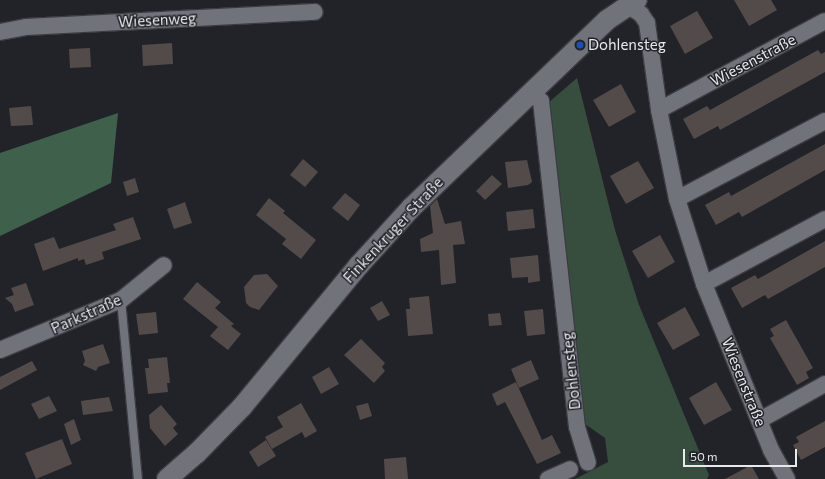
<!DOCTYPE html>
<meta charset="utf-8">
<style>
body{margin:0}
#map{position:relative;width:825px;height:479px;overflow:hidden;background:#212329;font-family:Commissioner,sans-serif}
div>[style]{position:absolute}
.green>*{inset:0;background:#374d3e}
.forest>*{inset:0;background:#3f614b}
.building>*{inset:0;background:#534b49}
.roads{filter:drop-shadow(1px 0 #3b3d42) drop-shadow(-1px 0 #3b3d42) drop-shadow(0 1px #3b3d42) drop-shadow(0 -1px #3b3d42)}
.service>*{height:8px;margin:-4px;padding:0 4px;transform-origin:4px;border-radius:4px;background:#70737a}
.minor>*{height:16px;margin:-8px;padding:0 8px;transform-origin:8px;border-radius:8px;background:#70737a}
.tertiary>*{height:20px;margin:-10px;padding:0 10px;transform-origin:10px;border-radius:10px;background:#70737a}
.dots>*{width:11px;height:11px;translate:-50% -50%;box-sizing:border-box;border:2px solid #212329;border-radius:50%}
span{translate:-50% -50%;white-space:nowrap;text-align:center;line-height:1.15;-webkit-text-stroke:3px #212329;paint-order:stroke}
.street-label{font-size:15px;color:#e7e9ec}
.poi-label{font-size:15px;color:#e7e9ec}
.left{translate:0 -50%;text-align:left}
.scale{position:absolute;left:683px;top:449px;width:114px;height:18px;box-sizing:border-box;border:2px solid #e7e9ec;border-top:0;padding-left:5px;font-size:12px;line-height:14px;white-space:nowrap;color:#e7e9ec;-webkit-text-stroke:3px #212329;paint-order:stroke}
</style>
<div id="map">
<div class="green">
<i style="clip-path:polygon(577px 78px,615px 230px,639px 305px,709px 475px,707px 479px,575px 479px,608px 462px,605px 438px,582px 422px,548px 103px)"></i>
</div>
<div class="forest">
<i style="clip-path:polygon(118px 113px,111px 183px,0 236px,0 153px)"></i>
</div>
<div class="building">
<i style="clip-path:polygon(734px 0,771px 0,777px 10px,749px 26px)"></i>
<i style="clip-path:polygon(697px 11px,713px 38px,685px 54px,670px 26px)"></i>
<i style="clip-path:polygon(172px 43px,173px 64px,143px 66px,142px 45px)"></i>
<i style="clip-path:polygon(90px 48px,91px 67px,70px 68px,69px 49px)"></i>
<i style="clip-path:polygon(818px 50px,821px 54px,825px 52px,825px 72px,720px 130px,718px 126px,694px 139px,683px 119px,707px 106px,710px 110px)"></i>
<i style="clip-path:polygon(621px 84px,636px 112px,609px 127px,593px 100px)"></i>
<i style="clip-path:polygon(31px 106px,33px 125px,11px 126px,9px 108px)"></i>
<i style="clip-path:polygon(825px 144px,825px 170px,742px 217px,739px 212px,716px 225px,705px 205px,729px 192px,731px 196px)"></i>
<i style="clip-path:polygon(303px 159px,318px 172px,305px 187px,290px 175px)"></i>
<i style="clip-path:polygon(527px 160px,532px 182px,528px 185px,508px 188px,505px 162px)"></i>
<i style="clip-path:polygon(638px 161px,654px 188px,626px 204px,610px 176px)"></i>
<i style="clip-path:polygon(492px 175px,502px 184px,485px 200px,476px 191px)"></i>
<i style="clip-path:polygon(135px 178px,139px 192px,127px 196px,123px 182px)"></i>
<i style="clip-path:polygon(345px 193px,360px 205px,348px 221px,332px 208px)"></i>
<i style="clip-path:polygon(269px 198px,285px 211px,283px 213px,316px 240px,301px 259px,282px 244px,286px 239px,256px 215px)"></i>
<i style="clip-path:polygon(437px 199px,445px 224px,461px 221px,465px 244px,453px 245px,456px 283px,441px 285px,439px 250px,421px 252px,420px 239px,433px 233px,430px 206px)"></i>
<i style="clip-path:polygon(185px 202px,192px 223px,174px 229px,167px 209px)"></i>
<i style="clip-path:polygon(533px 209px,535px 228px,508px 231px,506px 212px)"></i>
<i style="clip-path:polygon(133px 217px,141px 239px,102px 252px,104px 259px,86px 265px,84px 259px,78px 261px,78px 258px,43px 271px,34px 244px,54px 237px,59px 249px,116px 230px,113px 224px)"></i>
<i style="clip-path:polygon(660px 235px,675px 262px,648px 278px,632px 251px)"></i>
<i style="clip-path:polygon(825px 241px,825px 267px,768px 299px,765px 295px,742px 308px,731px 288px,755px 275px,758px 279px)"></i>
<i style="clip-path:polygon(538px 255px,540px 281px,528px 283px,528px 277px,512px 278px,510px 258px)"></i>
<i style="clip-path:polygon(267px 274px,278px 286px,259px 310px,250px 307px,246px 303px,244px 287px,254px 275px)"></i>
<i style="clip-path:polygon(197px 282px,221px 302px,215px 308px,234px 324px,231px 326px,241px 334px,228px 350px,210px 336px,218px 327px,183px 299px)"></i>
<i style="clip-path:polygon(26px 283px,34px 305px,15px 312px,12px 304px,5px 298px,14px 295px,11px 288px)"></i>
<i style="clip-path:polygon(429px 296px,433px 334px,408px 336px,406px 309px,410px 309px,409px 298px)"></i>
<i style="clip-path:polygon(382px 301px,390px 315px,378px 321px,370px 308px)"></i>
<i style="clip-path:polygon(685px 307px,700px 335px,673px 350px,657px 323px)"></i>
<i style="clip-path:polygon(543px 309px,545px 334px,527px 336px,524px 311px)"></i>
<i style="clip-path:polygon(156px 312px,158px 333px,139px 335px,136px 314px)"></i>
<i style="clip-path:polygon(500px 313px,502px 325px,489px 326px,488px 314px)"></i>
<i style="clip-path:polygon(786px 320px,813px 368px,806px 372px,809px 378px,797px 385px,770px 338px,774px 336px,770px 329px)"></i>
<i style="clip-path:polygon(361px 339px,385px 363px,382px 367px,385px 371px,374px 383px,344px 355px)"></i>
<i style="clip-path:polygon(103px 344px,110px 363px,98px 367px,96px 371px,83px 365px,85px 361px,82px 351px)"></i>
<i style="clip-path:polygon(167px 357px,170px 383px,167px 383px,168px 392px,148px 394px,145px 368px,149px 368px,148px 359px)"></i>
<i style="clip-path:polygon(531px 360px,539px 379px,519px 388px,511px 369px)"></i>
<i style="clip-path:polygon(32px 361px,37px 370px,0 390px,0 377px)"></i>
<i style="clip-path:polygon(329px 367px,339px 384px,321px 394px,312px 377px)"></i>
<i style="clip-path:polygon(516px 382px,542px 440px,552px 435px,561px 453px,537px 464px,505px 402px,497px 406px,492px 394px)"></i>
<i style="clip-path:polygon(716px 382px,732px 410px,704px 425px,689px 398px)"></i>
<i style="clip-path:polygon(49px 396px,57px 411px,39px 419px,31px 404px)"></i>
<i style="clip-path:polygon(109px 397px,113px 411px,83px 415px,81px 401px)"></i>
<i style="clip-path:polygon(301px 403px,317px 431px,305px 438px,302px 432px,272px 449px,265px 437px,283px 427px,277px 417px)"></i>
<i style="clip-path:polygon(368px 403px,372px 416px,360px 420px,356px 406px)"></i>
<i style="clip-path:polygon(161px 405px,177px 424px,173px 428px,178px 434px,165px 446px,150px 428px,149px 415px)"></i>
<i style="clip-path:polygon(74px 419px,81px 440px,71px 445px,64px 424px)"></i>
<i style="clip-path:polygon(825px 421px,825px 447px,801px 460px,793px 445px,799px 442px,796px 437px)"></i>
<i style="clip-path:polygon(62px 439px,72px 464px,36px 479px,25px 453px)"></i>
<i style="clip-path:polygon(266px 440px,276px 456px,258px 467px,249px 452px)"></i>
<i style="clip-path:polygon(406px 457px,408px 479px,385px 479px,384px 459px)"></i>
<i style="clip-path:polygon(751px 465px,759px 479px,725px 479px)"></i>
</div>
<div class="roads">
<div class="service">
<i style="left:121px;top:300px;width:180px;rotate:84.6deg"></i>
</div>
<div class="minor">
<i style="left:627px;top:5px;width:17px;rotate:33deg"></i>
<i style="left:641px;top:14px;width:11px;rotate:56deg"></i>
<i style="left:647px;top:23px;width:88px;rotate:82.1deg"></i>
<i style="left:659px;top:110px;width:91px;rotate:78.6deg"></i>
<i style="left:677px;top:199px;width:89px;rotate:72.4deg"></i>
<i style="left:704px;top:284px;width:179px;rotate:68deg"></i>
<i style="left:771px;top:450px;width:33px;rotate:61deg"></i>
<i style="left:0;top:32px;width:26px;rotate:-11deg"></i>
<i style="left:26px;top:27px;width:289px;rotate:-3deg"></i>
<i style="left:530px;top:92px;width:14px;rotate:39deg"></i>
<i style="left:541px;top:101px;width:328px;rotate:83.7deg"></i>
<i style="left:577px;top:427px;width:37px;rotate:73deg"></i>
<i style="left:659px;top:110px;width:188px;rotate:-28.2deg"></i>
<i style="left:677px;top:199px;width:167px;rotate:-27.8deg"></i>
<i style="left:704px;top:284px;width:137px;rotate:-28.2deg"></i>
<i style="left:0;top:350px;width:131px;rotate:-22.5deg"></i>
<i style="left:121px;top:300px;width:55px;rotate:-39.1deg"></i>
<i style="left:760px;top:420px;width:74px;rotate:-29deg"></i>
<i style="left:548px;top:479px;width:24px;rotate:-24deg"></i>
</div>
<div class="tertiary">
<i style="left:167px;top:479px;width:38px;rotate:-41deg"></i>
<i style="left:196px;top:454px;width:66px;rotate:-45.6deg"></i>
<i style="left:242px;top:407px;width:184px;rotate:-50.5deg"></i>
<i style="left:359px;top:265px;width:77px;rotate:-47.6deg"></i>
<i style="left:411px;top:208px;width:272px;rotate:-43.8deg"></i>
<i style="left:607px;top:20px;width:36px;rotate:-34deg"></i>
</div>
</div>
<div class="dots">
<i style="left:580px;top:45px;background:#1a4fb4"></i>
</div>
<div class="street-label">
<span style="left:157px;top:20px;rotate:-3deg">Wiesenweg</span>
<span style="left:753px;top:60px;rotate:-28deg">Wiesenstraße</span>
<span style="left:393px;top:230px;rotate:-47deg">Finkenkruger Straße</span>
<span style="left:86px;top:314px;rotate:-24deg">Parkstraße</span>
<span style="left:571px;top:371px;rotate:-96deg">Dohlensteg</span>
<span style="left:744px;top:382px;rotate:68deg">Wiesenstraße</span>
</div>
<div class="poi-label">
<span class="left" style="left:588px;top:45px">Dohlensteg</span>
</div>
<div class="scale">50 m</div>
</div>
